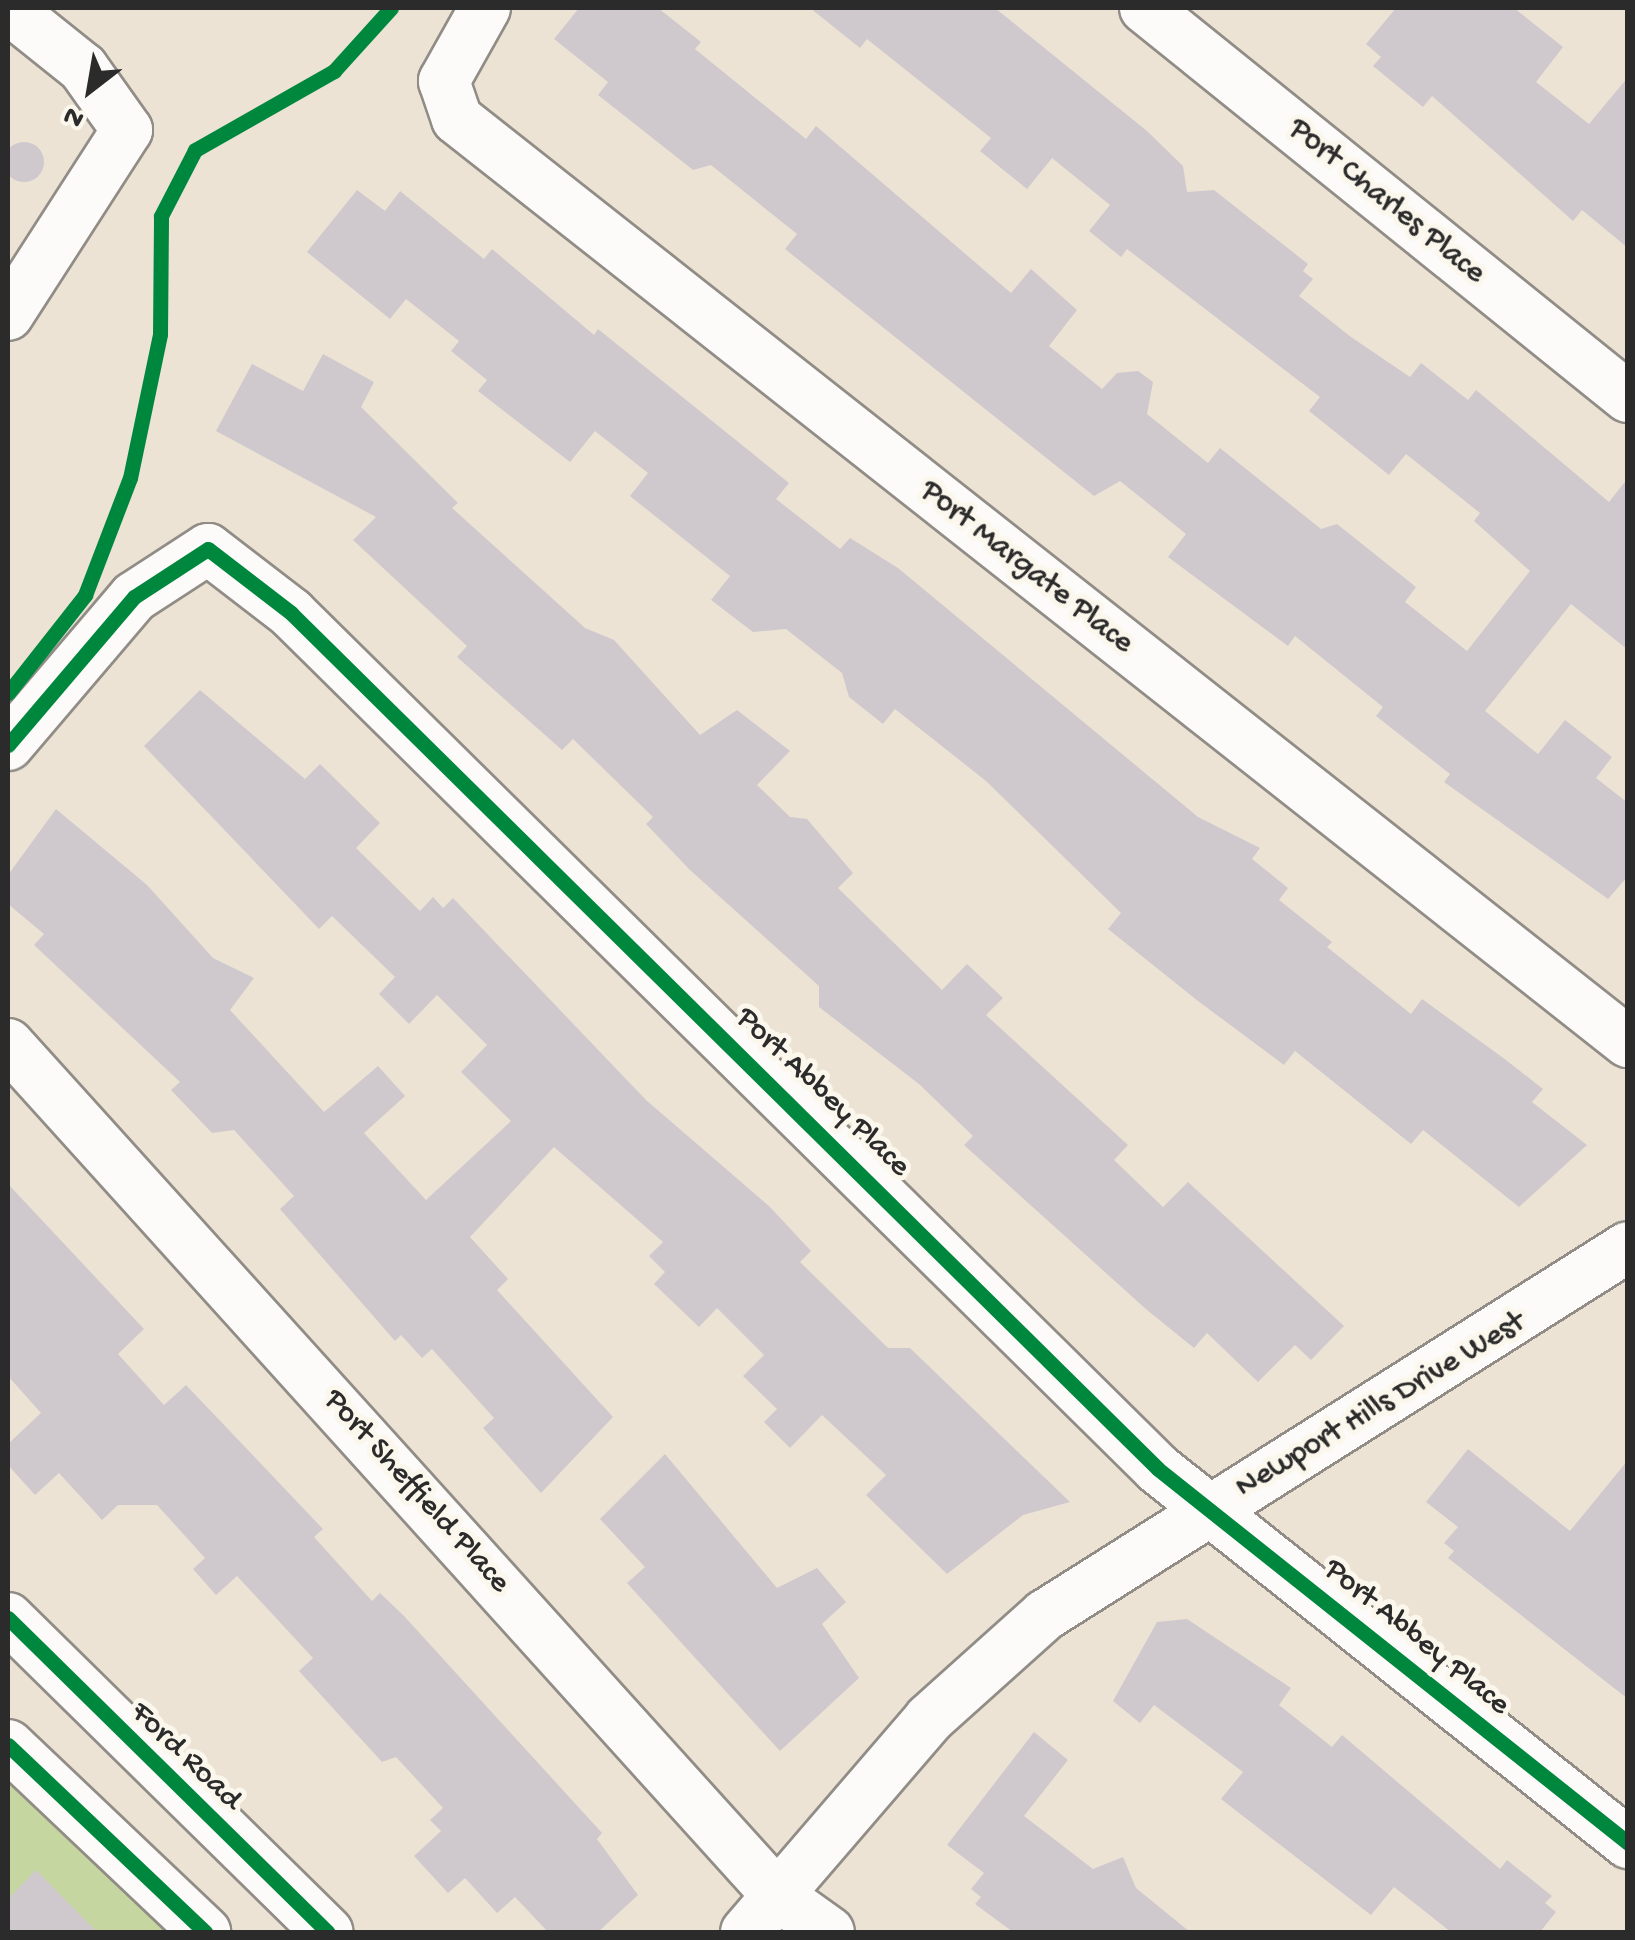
<!DOCTYPE html>
<style>
body{margin:0}
#map{position:relative;width:1635px;height:1940px;overflow:hidden;background:#ece3d5;font-family:"Gochi Hand",sans-serif}
div>[style]{position:absolute}
.green>*{inset:0;background:#c6d6a1}
.building>*{inset:0;background:#cfc9cd}
.round{border-radius:50%}
.roads{filter:drop-shadow(2px 0 #918d86) drop-shadow(-2px 0 #918d86) drop-shadow(0 2px #918d86) drop-shadow(0 -2px #918d86)}
.minor>*{height:50px;margin:-25px;padding:0 25px;transform-origin:25px;border-radius:25px;background:#fcfbf9}
.cycleway>*{height:15px;margin:-7.5px;padding:0 7.5px;transform-origin:7.5px;border-radius:7.5px;background:#00873e}
span{translate:-50% -50%;white-space:nowrap;text-align:center;line-height:1.15;-webkit-text-stroke:10px #fbf7ec;paint-order:stroke}
.street-label{font-size:32px;color:#2b2b2b}
.frame{position:absolute;inset:0;border:10px solid #2b2b2b;pointer-events:none}
.north{position:absolute;left:40px;top:40px;width:100px;height:100px;-webkit-text-stroke:8px #fbf7ec;paint-order:stroke;rotate:211deg;font-size:28px;font-weight:700;line-height:40px;text-align:center;color:#2b2b2b}
.north::after{content:'';display:block;margin:auto;width:35px;height:45px;background:#2b2b2b;clip-path:polygon(50% 0,100% 100%,50% 72%,0 100%)}
</style>
<div id="map">
<div class="green">
<i style="clip-path:polygon(8px 1763px,178px 1932px,8px 1932px)"></i>
</div>
<div class="building">
<i style="clip-path:polygon(579px 8px,658px 8px,701px 42px,695px 49px,806px 139px,816px 126px,1011px 293px,1031px 269px,1077px 310px,1049px 346px,1102px 389px,1117px 373px,1138px 371px,1153px 382px,1147px 414px,1208px 463px,1220px 448px,1321px 529px,1337px 524px,1416px 587px,1405px 602px,1467px 651px,1530px 571px,1474px 521px,1480px 513px,1406px 454px,1389px 475px,1309px 411px,1320px 397px,1127px 249px,1121px 257px,1089px 231px,1110px 205px,1052px 158px,1027px 189px,980px 151px,991px 138px,867px 39px,860px 48px,810px 8px,995px 8px,1147px 131px,1183px 166px,1187px 192px,1214px 190px,1308px 264px,1303px 271px,1313px 279px,1299px 296px,1351px 337px,1410px 377px,1421px 363px,1468px 400px,1476px 390px,1609px 502px,1628px 478px,1628px 650px,1571px 604px,1485px 711px,1538px 754px,1565px 720px,1612px 757px,1596px 778px,1628px 803px,1628px 876px,1608px 899px,1444px 782px,1450px 774px,1376px 716px,1383px 707px,1295px 636px,1288px 646px,1168px 557px,1186px 534px,1120px 481px,1094px 496px,785px 249px,797px 234px,711px 165px,693px 170px,598px 95px,608px 82px,554px 39px)"></i>
<i style="clip-path:polygon(1396px 8px,1514px 8px,1563px 47px,1536px 82px,1589px 124px,1628px 77px,1628px 248px,1582px 210px,1573px 221px,1432px 96px,1423px 107px,1373px 66px,1381px 57px,1366px 44px)"></i>
<i class="round" style="left:4px;top:142px;width:40px;height:40px"></i>
<i style="clip-path:polygon(357px 190px,385px 211px,400px 191px,484px 259px,492px 249px,594px 335px,598px 329px,789px 483px,776px 499px,840px 549px,850px 538px,898px 568px,1198px 817px,1260px 848px,1252px 859px,1288px 888px,1279px 900px,1332px 942px,1327px 947px,1411px 1014px,1422px 999px,1506px 1060px,1543px 1089px,1532px 1102px,1587px 1145px,1519px 1207px,1423px 1130px,1411px 1144px,1295px 1051px,1284px 1065px,1198px 1001px,1108px 929px,1121px 913px,986px 781px,895px 709px,883px 724px,849px 697px,842px 673px,786px 629px,753px 632px,711px 600px,730px 576px,630px 496px,648px 473px,595px 431px,570px 462px,478px 391px,487px 380px,451px 351px,459px 341px,406px 299px,390px 319px,307px 252px)"></i>
<i style="clip-path:polygon(323px 354px,374px 382px,361px 407px,458px 503px,452px 508px,585px 628px,614px 640px,700px 735px,737px 710px,790px 751px,757px 785px,790px 817px,807px 819px,853px 873px,838px 888px,942px 990px,967px 964px,1003px 998px,986px 1015px,1128px 1145px,1114px 1160px,1163px 1207px,1188px 1182px,1344px 1326px,1311px 1360px,1295px 1345px,1258px 1382px,1207px 1333px,1194px 1348px,1147px 1310px,964px 1145px,973px 1136px,919px 1084px,819px 1007px,819px 986px,690px 870px,646px 824px,653px 817px,573px 739px,562px 750px,457px 657px,467px 646px,353px 540px,376px 517px,216px 431px,252px 364px,303px 391px)"></i>
<i style="clip-path:polygon(200px 690px,305px 779px,320px 764px,380px 823px,356px 848px,420px 911px,433px 897px,443px 908px,453px 898px,646px 1100px,770px 1207px,811px 1251px,800px 1262px,888px 1348px,910px 1348px,1070px 1502px,1023px 1515px,947px 1574px,866px 1495px,886px 1475px,822px 1415px,790px 1448px,764px 1422px,777px 1409px,743px 1376px,764px 1355px,717px 1308px,699px 1327px,654px 1284px,665px 1272px,649px 1256px,663px 1242px,554px 1147px,470px 1237px,508px 1279px,497px 1290px,613px 1417px,541px 1493px,483px 1428px,494px 1418px,432px 1349px,422px 1358px,401px 1335px,395px 1341px,280px 1209px,294px 1196px,234px 1130px,212px 1133px,171px 1090px,180px 1082px,34px 945px,44px 934px,8px 904px,8px 875px,56px 809px,147px 885px,213px 958px,254px 978px,230px 1010px,324px 1112px,378px 1066px,405px 1096px,364px 1133px,426px 1200px,511px 1121px,461px 1072px,487px 1045px,437px 995px,409px 1024px,379px 994px,395px 977px,332px 916px,319px 929px,144px 746px)"></i>
<i style="clip-path:polygon(8px 1184px,144px 1329px,118px 1354px,164px 1405px,186px 1385px,323px 1529px,314px 1537px,372px 1601px,380px 1593px,404px 1616px,602px 1833px,597px 1839px,638px 1895px,598px 1932px,548px 1932px,515px 1897px,497px 1913px,465px 1878px,448px 1893px,414px 1856px,441px 1831px,430px 1820px,443px 1808px,396px 1757px,382px 1762px,299px 1671px,313px 1658px,237px 1576px,216px 1595px,193px 1569px,205px 1558px,157px 1505px,118px 1505px,102px 1520px,59px 1473px,35px 1495px,8px 1465px,8px 1444px,41px 1413px,8px 1376px)"></i>
<i style="clip-path:polygon(1468px 1449px,1570px 1531px,1628px 1460px,1628px 1699px,1448px 1558px,1454px 1551px,1444px 1543px,1458px 1527px,1426px 1502px)"></i>
<i style="clip-path:polygon(665px 1454px,777px 1588px,817px 1568px,846px 1602px,822px 1624px,859px 1678px,780px 1751px,627px 1583px,645px 1567px,600px 1519px)"></i>
<i style="clip-path:polygon(1187px 1619px,1291px 1688px,1279px 1705px,1332px 1747px,1342px 1735px,1500px 1869px,1507px 1860px,1552px 1896px,1545px 1903px,1556px 1912px,1540px 1932px,1451px 1932px,1394px 1887px,1371px 1915px,1221px 1799px,1243px 1772px,1154px 1705px,1140px 1723px,1113px 1701px,1157px 1622px)"></i>
<i style="clip-path:polygon(1034px 1732px,1068px 1760px,1024px 1816px,1093px 1869px,1123px 1857px,1136px 1888px,1190px 1932px,1013px 1932px,975px 1904px,981px 1897px,971px 1889px,984px 1873px,947px 1845px)"></i>
<i style="clip-path:polygon(36px 1870px,97px 1932px,8px 1932px,8px 1899px)"></i>
</div>
<div class="roads">
<div class="minor">
<i style="left:8px;top:8px;width:96px;rotate:38.7deg"></i>
<i style="left:83px;top:68px;width:76px;rotate:54.6deg"></i>
<i style="left:127px;top:130px;width:220px;rotate:122.8deg"></i>
<i style="left:485px;top:8px;width:84px;rotate:119.3deg"></i>
<i style="left:444px;top:81px;width:40px;rotate:71.1deg"></i>
<i style="left:457px;top:119px;width:1491px;rotate:38.25deg"></i>
<i style="left:1145px;top:8px;width:620px;rotate:38.85deg"></i>
<i style="left:8px;top:745px;width:194px;rotate:-49.6deg"></i>
<i style="left:134px;top:597px;width:88px;rotate:-33deg"></i>
<i style="left:208px;top:549px;width:105px;rotate:37.6deg"></i>
<i style="left:291px;top:613px;width:1218px;rotate:44.63deg"></i>
<i style="left:1158px;top:1469px;width:601px;rotate:38.51deg"></i>
<i style="left:8px;top:1044px;width:1146px;rotate:47.9deg"></i>
<i style="left:776px;top:1894px;width:65px;rotate:35.6deg"></i>
<i style="left:8px;top:1618px;width:448px;rotate:44.5deg"></i>
<i style="left:8px;top:1745px;width:272px;rotate:43.5deg"></i>
<i style="left:746px;top:1932px;width:281px;rotate:-49.3deg"></i>
<i style="left:929px;top:1719px;width:156px;rotate:-41.9deg"></i>
<i style="left:1045px;top:1615px;width:689px;rotate:-32.26deg"></i>
</div>
</div>
<div class="cycleway">
<i style="left:8px;top:693px;width:125px;rotate:-51.8deg"></i>
<i style="left:85px;top:595px;width:125px;rotate:-69deg"></i>
<i style="left:130px;top:478px;width:147px;rotate:-78.2deg"></i>
<i style="left:160px;top:334px;width:118px;rotate:-89.5deg"></i>
<i style="left:161px;top:216px;width:74px;rotate:-62.7deg"></i>
<i style="left:195px;top:150px;width:160px;rotate:-29.6deg"></i>
<i style="left:334px;top:71px;width:85px;rotate:-47.9deg"></i>
<i style="left:8px;top:745px;width:194px;rotate:-49.6deg"></i>
<i style="left:134px;top:597px;width:88px;rotate:-33deg"></i>
<i style="left:208px;top:549px;width:105px;rotate:37.6deg"></i>
<i style="left:291px;top:613px;width:1218px;rotate:44.63deg"></i>
<i style="left:1158px;top:1469px;width:601px;rotate:38.51deg"></i>
<i style="left:8px;top:1618px;width:448px;rotate:44.5deg"></i>
<i style="left:8px;top:1745px;width:272px;rotate:43.5deg"></i>
</div>
<div class="street-label">
<span style="left:1386px;top:202px;rotate:39deg">Port Charles Place</span>
<span style="left:1026px;top:568px;rotate:38deg">Port Margate Place</span>
<span style="left:822px;top:1093px;rotate:44deg">Port Abbey Place</span>
<span style="left:1381px;top:1406px;rotate:-31deg">Newport Hills Drive West</span>
<span style="left:416px;top:1492px;rotate:48deg">Port Sheffield Place</span>
<span style="left:1416px;top:1638px;rotate:39deg">Port Abbey Place</span>
<span style="left:185px;top:1757px;rotate:44deg">Ford Road</span>
</div>
<div class="frame"></div>
<div class="north">N</div>
</div>
